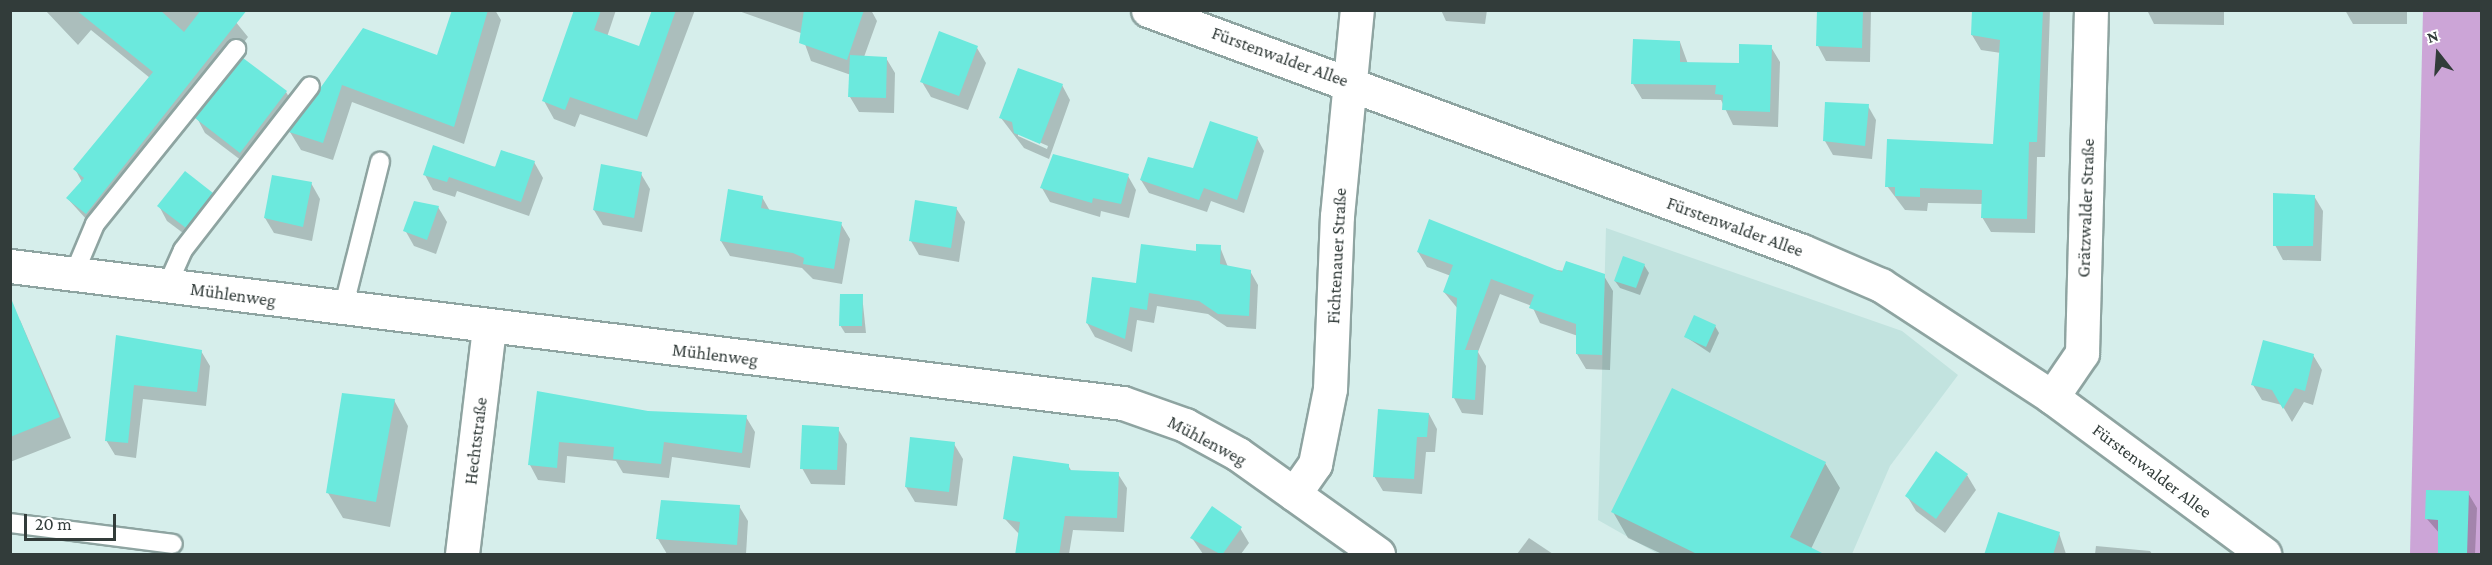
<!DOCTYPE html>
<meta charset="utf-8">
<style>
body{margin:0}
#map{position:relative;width:2492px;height:565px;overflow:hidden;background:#d6eeeb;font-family:"Crimson Pro",serif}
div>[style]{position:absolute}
.built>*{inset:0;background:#c2e3df}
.green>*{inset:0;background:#cca5d7}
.shadow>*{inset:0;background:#0003}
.building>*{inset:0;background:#6be9dd}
.roads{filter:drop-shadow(2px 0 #8ea4a1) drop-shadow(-2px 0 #8ea4a1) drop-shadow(0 2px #8ea4a1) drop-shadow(0 -2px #8ea4a1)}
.lane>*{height:18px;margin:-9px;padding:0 9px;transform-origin:9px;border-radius:9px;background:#fff}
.street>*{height:33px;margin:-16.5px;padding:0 16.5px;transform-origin:16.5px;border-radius:16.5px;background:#fff}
.secondary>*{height:33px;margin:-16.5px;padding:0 16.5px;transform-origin:16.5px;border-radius:16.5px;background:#fff}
span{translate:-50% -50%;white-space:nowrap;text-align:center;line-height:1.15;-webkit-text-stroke:4.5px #fff;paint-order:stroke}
.street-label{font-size:18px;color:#323c3a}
.frame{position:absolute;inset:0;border:12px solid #323c3a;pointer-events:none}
.north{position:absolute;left:2408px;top:24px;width:60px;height:60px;-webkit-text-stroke:4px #fff;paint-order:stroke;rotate:343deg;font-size:16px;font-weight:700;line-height:24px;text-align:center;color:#323c3a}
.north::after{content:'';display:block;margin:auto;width:21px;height:27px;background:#323c3a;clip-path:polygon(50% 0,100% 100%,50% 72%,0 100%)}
.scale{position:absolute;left:24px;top:514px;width:92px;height:27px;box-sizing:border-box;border:3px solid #323c3a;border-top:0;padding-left:8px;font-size:18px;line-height:21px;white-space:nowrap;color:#323c3a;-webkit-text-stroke:4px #fff;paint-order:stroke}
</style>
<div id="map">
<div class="built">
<i style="clip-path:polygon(1606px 228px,1902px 331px,1958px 375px,1890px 466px,1852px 554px,1658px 554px,1598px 520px)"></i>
</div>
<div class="green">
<i style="clip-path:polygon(2423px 11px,2481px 11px,2481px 554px,2410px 554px)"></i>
</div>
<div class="shadow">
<i style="clip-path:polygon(45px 10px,226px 10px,248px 37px,96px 230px,68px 199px,82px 182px,75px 169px,150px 78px,91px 30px,78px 45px)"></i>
<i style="clip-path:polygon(453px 10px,495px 10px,501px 20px,464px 144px,352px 102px,333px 160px,301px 150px,290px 132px,364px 30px,438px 57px)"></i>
<i style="clip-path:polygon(576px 10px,616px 10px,607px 37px,640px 48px,653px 10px,695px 10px,647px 137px,580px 114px,575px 127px,554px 119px,544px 101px)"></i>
<i style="clip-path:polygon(736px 10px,871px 10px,877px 21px,864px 57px,886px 58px,895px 73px,894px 113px,859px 112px,850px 97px,851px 75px,811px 61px,801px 33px)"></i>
<i style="clip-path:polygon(1441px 10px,1487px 10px,1485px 24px,1446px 21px)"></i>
<i style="clip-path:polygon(1819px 10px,1871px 10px,1870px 62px,1826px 61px,1818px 46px)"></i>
<i style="clip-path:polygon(1973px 10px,2050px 10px,2045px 157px,2037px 157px,2035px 233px,1991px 232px,1982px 217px,1983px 204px,1928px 203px,1927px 211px,1905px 210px,1887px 186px,1995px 145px,2001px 53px,1981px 50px,1972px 35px)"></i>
<i style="clip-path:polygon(2147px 10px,2224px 10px,2224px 25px,2154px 24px)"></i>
<i style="clip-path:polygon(2345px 10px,2407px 10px,2407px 24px,2353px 24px)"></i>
<i style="clip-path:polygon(1680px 42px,1688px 64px,1740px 65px,1771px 47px,1780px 62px,1778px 127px,1733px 125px,1721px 100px,1642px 99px,1633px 84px)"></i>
<i style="clip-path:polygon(977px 48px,986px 63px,968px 110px,931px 97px,922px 82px)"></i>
<i style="clip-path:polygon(evenodd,1062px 85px,1070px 100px,1049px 159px,1024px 148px,1001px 118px,1062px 85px,1018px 133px,1048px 146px,1047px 149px,1018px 136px,1018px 133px)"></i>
<i style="clip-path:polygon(286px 92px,295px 107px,250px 167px,205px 133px,197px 118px)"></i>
<i style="clip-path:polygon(1868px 106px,1876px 120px,1872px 159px,1833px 155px,1825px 141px)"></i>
<i style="clip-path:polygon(1257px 138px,1264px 151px,1244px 213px,1211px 201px,1207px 212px,1149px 193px,1141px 180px,1194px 170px)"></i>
<i style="clip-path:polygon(534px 162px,543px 178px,529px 216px,457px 191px,455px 197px,433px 190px,425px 175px)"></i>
<i style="clip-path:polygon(641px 174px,650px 189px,642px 232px,603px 225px,594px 210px)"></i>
<i style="clip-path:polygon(1128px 176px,1136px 190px,1129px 218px,1101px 211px,1100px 217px,1050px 202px,1042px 188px)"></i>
<i style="clip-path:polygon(311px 183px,320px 199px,312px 241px,274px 233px,265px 218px)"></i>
<i style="clip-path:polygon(212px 194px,221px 209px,195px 242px,167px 221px,159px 206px)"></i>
<i style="clip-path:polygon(2314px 196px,2323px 211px,2321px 261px,2283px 260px,2275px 245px)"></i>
<i style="clip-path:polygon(762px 197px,770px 211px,841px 224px,850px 239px,842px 284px,813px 279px,802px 268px,730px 256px,721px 241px)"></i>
<i style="clip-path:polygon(438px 207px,447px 222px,436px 254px,414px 246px,405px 230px)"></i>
<i style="clip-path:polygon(956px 208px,965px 222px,959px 262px,919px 255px,911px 241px)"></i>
<i style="clip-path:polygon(1220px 247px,1228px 267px,1250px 271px,1258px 285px,1256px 329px,1227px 327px,1208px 314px,1157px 306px,1154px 323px,1137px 320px,1132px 352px,1095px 337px,1087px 323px,1137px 285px,1197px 252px)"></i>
<i style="clip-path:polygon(1418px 252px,1604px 276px,1613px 291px,1610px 370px,1586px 369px,1577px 354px,1578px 336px,1540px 323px,1532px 306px,1500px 294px,1478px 352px,1486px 366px,1483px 415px,1462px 413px,1454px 398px,1458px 309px,1444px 292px,1451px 276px,1427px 267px)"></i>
<i style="clip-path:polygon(1644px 265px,1649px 273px,1640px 295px,1620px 288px,1615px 281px)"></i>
<i style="clip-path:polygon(862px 295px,866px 333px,845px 333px,840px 325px)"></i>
<i style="clip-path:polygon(20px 320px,71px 438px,10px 462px,10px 324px)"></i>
<i style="clip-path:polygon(1715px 326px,1719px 333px,1710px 353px,1686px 337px)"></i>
<i style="clip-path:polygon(117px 336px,201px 351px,210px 366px,206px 406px,143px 399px,136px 458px,115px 455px,106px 440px)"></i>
<i style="clip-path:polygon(2313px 355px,2322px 370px,2313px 405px,2304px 402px,2292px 422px,2282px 405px,2262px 400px,2253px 385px)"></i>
<i style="clip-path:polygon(538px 393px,648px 412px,746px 417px,755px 432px,750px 468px,672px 457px,669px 478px,623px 473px,616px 461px,567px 456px,565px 483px,538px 480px,530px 465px)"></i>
<i style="clip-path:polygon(394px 400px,408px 426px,390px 527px,343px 518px,328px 493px)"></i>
<i style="clip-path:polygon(1429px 414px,1437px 429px,1435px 452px,1426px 452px,1422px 494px,1383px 491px,1374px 476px)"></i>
<i style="clip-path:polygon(838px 429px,847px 444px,845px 485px,811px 484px,802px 468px)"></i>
<i style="clip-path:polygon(954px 444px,963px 459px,957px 506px,915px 502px,906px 487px)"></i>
<i style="clip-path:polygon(1825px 463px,1840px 488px,1811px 549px,1818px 554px,1662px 554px,1628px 538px,1613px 512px)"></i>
<i style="clip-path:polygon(1068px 465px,1072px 472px,1118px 474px,1127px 488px,1124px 532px,1073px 530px,1069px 554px,1017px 554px,1019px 534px,1005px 519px)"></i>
<i style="clip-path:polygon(1967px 475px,1976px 490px,1945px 533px,1916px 511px,1907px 496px)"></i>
<i style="clip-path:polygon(2468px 493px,2477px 508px,2475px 554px,2440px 554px,2440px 534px,2427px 519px)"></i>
<i style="clip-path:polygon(739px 506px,748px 521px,746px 554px,667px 554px,658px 539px)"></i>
<i style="clip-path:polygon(1240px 528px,1249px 543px,1241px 554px,1203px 554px,1192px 538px)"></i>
<i style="clip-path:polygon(2059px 533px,2066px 554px,1986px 554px)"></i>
<i style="clip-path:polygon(1529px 538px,1553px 554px,1517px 554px)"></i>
<i style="clip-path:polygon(2096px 546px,2150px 551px,2152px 554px,2095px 554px)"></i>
</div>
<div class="building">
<i style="clip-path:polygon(76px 10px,160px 10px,184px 32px,201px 10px,247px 10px,86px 214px,66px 198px,84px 178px,73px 169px,153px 72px)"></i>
<i style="clip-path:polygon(452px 10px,488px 10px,454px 127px,342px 85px,323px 143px,289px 132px,363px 28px,437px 55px)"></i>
<i style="clip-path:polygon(574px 10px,601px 10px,594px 30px,639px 46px,652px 10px,676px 10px,637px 120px,570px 97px,565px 110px,542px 101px)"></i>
<i style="clip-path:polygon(804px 10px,864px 10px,847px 60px,799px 43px)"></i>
<i style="clip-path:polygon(1817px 10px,1863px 10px,1862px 48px,1816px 46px)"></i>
<i style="clip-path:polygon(1972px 10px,2043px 10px,2037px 142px,2029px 142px,2027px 219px,1981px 218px,1982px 190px,1920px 188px,1920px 197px,1895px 196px,1895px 187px,1885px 187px,1887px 139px,1993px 144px,2000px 40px,1971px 35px)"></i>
<i style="clip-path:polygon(939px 31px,978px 46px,959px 96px,920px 82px)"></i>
<i style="clip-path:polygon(1633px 39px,1680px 41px,1680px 62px,1739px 63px,1739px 44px,1772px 45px,1770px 112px,1722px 110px,1723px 95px,1715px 94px,1716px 85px,1631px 84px)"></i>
<i style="clip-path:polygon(850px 55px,887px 57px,886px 98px,848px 97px)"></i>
<i style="clip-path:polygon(243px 58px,287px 91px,240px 153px,195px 118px)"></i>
<i style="clip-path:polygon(1018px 68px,1063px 84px,1040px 144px,1014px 133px,1012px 122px,999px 118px)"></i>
<i style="clip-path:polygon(1825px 102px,1869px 104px,1865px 146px,1823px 141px)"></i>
<i style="clip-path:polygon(1210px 121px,1258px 137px,1237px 200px,1204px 188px,1199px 200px,1140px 180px,1148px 157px,1193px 168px)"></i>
<i style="clip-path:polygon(433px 145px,495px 167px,501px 150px,535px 161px,521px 202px,449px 177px,447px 182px,423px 175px)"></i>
<i style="clip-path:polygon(1053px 154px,1129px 174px,1121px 204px,1093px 198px,1092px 203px,1040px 188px)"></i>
<i style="clip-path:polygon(601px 164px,642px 172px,634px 218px,593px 210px)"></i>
<i style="clip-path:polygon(185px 171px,213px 193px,186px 228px,157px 206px)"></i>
<i style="clip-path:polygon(272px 175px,312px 182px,303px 227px,264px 218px)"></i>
<i style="clip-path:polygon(728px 189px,763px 196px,761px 208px,842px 222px,834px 269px,803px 264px,804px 258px,793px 253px,720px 241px)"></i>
<i style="clip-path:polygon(2273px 193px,2315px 195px,2313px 246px,2273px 246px)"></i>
<i style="clip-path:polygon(915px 200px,957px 207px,951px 248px,909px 241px)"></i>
<i style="clip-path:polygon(414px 201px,439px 206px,427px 240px,403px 231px)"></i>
<i style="clip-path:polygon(1429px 219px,1562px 272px,1566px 261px,1605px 274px,1602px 355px,1576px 354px,1576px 324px,1529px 308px,1534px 295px,1491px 279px,1465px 350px,1478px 350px,1475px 400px,1452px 398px,1457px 298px,1443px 292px,1453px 265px,1417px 252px)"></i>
<i style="clip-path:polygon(1141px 244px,1196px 251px,1196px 244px,1221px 245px,1220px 264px,1251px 270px,1249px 316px,1218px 314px,1199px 301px,1149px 293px,1147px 310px,1130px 307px,1125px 339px,1086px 323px,1092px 277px,1136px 283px)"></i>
<i style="clip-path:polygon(1623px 256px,1645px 264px,1636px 288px,1614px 281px)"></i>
<i style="clip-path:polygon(840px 294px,863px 294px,862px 326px,839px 326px)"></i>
<i style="clip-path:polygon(10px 296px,60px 417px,10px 437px)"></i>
<i style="clip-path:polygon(1694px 315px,1716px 325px,1706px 347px,1684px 337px)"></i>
<i style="clip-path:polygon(116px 335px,202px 350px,197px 392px,134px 385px,128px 443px,105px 441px)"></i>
<i style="clip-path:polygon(2263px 340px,2314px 354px,2305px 391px,2295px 388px,2283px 409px,2272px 390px,2251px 385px)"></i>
<i style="clip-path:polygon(1672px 388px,1826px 462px,1790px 537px,1826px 555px,1699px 555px,1611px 512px)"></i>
<i style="clip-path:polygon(537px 391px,648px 411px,747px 415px,742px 453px,664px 442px,661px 464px,613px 459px,614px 447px,559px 442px,557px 468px,528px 465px)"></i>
<i style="clip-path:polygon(342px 393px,395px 399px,376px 502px,326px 493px)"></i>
<i style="clip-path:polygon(1378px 409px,1429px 413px,1427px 437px,1417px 437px,1414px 479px,1373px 477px)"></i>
<i style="clip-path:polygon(802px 425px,839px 427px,837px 470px,800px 469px)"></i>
<i style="clip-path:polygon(910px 437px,955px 442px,949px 492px,905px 487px)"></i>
<i style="clip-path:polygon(1936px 451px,1968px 474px,1936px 519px,1905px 496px)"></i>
<i style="clip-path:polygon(1013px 456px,1069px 464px,1069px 470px,1119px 472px,1117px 518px,1065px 516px,1059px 555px,1015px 555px,1020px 522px,1003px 519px)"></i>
<i style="clip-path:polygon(2426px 490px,2469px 491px,2467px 555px,2438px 555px,2438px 520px,2425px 519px)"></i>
<i style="clip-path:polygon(661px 500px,740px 505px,737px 545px,656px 539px)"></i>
<i style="clip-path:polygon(1212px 506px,1242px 527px,1222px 555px,1190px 538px)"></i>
<i style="clip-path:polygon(1998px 512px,2060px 532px,2053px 555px,1984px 555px)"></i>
</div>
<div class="roads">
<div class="lane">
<i style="left:74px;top:274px;width:54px;rotate:-67.2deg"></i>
<i style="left:95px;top:224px;width:225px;rotate:-51.1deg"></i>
<i style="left:167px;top:286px;width:39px;rotate:-66deg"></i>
<i style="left:183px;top:250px;width:207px;rotate:-52.2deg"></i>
<i style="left:343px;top:309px;width:152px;rotate:-75.9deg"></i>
<i style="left:10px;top:523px;width:164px;rotate:7.3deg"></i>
</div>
<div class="street">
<i style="left:10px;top:266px;width:1121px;rotate:7.02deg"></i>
<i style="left:1123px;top:403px;width:66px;rotate:19.5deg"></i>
<i style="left:1185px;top:425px;width:60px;rotate:28.7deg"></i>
<i style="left:1238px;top:454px;width:172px;rotate:35.5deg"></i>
<i style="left:2052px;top:397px;width:53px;rotate:-55.7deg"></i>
<i style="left:2082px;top:353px;width:343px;rotate:-88.5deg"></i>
<i style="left:1294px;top:494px;width:37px;rotate:-55deg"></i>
<i style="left:1315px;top:464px;width:76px;rotate:-78.7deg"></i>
<i style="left:1330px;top:389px;width:173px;rotate:-87.7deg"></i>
<i style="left:1337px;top:216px;width:207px;rotate:-84.5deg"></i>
<i style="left:462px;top:554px;width:229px;rotate:-83.2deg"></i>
</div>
<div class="secondary">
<i style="left:1148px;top:10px;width:697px;rotate:20.23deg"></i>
<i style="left:1802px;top:251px;width:86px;rotate:23.3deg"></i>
<i style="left:1881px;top:285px;width:204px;rotate:33.2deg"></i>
<i style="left:2052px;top:397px;width:264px;rotate:36.5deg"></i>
</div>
</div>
<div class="street-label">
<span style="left:1280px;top:57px;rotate:20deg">Fürstenwalder Allee</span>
<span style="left:2086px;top:208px;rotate:-88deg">Grätzwalder Straße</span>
<span style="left:1735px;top:227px;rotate:20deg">Fürstenwalder Allee</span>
<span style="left:1337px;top:256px;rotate:-87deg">Fichtenauer Straße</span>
<span style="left:233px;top:295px;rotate:8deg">Mühlenweg</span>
<span style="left:715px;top:355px;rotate:7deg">Mühlenweg</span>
<span style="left:476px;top:441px;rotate:-83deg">Hechtstraße</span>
<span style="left:1207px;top:441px;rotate:28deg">Mühlenweg</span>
<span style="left:2152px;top:471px;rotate:37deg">Fürstenwalder Allee</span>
</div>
<div class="frame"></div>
<div class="north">N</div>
<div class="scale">20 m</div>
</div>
